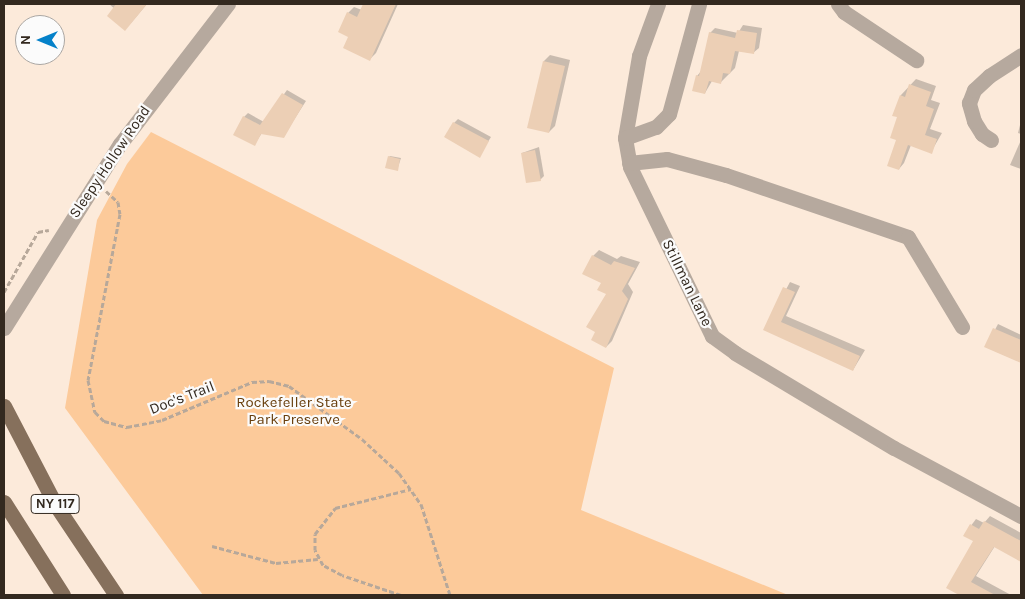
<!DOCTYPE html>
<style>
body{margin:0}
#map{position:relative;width:1025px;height:599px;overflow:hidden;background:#fceada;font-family:Karla,sans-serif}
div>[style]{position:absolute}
.green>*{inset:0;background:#fcca9a}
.shadow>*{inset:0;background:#0003}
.building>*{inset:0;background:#eccfb5}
.path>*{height:3px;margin-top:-1.5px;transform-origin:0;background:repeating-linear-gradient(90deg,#b7a89a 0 5px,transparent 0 7.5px)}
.minor>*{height:15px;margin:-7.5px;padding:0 7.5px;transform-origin:7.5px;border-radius:7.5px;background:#b6a99e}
.major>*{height:15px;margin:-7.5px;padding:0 7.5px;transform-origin:7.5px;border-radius:7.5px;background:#86705c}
span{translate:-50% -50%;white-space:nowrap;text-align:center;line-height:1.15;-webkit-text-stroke:4.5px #fbfbfb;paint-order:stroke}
.shield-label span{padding:1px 4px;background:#fbfbfb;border:1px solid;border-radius:4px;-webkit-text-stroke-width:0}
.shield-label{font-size:14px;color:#33291f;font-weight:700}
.street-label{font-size:15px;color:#33291f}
.park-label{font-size:15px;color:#683e0c}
.frame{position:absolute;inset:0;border:5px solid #33291f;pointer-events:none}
.north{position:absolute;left:15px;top:15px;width:50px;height:50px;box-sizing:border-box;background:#fbfbfb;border:1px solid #aba7a3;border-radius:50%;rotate:270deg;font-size:14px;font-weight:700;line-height:20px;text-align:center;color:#33291f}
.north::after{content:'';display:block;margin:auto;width:18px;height:22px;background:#0581c9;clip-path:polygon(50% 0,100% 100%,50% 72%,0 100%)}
</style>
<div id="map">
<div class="green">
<i style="clip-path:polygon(151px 132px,614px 368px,581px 510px,788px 595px,203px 595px,65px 408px,97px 220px,127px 164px)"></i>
</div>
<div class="shadow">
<i style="clip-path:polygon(109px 4px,147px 4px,131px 23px)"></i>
<i style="clip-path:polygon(364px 4px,398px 4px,376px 53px,370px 59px,350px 36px,348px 13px,354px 7px,362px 10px)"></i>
<i style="clip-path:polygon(743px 25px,762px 28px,759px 48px,753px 53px,739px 51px,735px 68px,720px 83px,712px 81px,705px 93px,697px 76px,702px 70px,710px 33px,715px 28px,738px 33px)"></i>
<i style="clip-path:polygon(550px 55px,570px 60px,555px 126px,549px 132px,544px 61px)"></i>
<i style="clip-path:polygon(916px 79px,936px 86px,931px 100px,940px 103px,930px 129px,942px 133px,931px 152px,911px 145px,904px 163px,899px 169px,901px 95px)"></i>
<i style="clip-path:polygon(287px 90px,306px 101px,283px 137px,262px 133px,254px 145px,244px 117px,248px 113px,264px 122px)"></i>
<i style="clip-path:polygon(458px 119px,491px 137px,479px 156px,454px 123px)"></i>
<i style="clip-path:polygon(1021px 121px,1021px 134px,1018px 133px)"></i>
<i style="clip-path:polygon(1021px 140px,1021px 169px,1010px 165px)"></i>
<i style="clip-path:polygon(539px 147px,544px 176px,540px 180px,522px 153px)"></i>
<i style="clip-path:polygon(390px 156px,401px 158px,397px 170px,389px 157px)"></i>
<i style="clip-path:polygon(599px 250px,617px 259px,621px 256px,640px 262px,628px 284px,633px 292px,612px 341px,606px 347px,597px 331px,608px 294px,593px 256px)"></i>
<i style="clip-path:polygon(790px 282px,800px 286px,786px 316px,865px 350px,853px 370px,765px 329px)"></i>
<i style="clip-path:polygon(998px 324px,1021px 335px,1020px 362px,986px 347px)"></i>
<i style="clip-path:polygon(990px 516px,1021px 533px,1021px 560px,995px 546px,976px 576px,1011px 595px,961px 595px,948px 588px,974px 541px,964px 535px,976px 519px,984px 523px)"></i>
</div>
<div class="building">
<i style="clip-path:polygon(116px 4px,147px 4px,125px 31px,107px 16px)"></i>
<i style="clip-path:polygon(363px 4px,396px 4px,370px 61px,343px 48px,348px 37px,338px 32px,347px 12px,357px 17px)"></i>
<i style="clip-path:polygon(737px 30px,757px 33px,754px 54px,735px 51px,730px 74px,723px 73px,721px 84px,709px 81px,705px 94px,692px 91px,696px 75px,699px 76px,709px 32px,735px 38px)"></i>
<i style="clip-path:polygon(543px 61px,565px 66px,549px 133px,527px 128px)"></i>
<i style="clip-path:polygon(909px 84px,931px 92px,926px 106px,934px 109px,925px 135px,937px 139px,932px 154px,908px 145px,899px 170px,887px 166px,896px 140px,890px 138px,897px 117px,892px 116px,900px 95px,905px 97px)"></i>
<i style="clip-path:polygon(282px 93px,303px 105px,284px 138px,261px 134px,255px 146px,233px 135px,243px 116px,260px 125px)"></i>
<i style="clip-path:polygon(453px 122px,489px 141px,480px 158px,444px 137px)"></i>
<i style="clip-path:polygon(535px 150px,541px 181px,526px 183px,521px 153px)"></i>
<i style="clip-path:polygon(388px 156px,400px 159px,398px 171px,385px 168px)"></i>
<i style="clip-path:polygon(592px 255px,611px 265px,614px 261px,635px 268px,622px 291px,628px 299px,606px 348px,591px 340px,595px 332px,586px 327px,606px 294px,597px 290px,601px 283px,582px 274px)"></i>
<i style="clip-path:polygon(783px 287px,795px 292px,781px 322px,860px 356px,853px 371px,763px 330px)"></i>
<i style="clip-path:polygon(993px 328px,1021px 340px,1021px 363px,984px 347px)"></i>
<i style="clip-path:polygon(984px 521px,1021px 541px,1021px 562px,994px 547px,971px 582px,995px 595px,959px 595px,946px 588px,973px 541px,963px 536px,970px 524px,979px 529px)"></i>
</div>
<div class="path">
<i style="left:106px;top:191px;width:16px;rotate:43deg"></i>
<i style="left:118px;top:202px;width:12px;rotate:81deg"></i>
<i style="left:120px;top:214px;width:169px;rotate:100.9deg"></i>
<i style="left:88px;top:380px;width:33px;rotate:78deg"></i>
<i style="left:95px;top:412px;width:13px;rotate:45deg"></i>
<i style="left:104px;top:421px;width:24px;rotate:15deg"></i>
<i style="left:127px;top:427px;width:36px;rotate:-11deg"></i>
<i style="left:162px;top:420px;width:98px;rotate:-22.9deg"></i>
<i style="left:252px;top:382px;width:17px;rotate:-3deg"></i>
<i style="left:269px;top:381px;width:21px;rotate:14deg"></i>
<i style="left:289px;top:386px;width:90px;rotate:36deg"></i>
<i style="left:362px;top:439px;width:50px;rotate:42.6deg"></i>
<i style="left:399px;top:473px;width:38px;rotate:55deg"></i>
<i style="left:421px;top:504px;width:96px;rotate:72.3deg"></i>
<i style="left:4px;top:292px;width:69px;rotate:-60.5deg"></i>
<i style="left:38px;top:232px;width:11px;rotate:-10deg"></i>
<i style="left:212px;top:546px;width:66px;rotate:14.9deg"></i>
<i style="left:276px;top:563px;width:42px;rotate:-5.4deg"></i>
<i style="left:401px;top:595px;width:62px;rotate:-161.3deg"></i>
<i style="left:342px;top:575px;width:21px;rotate:-152deg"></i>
<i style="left:323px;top:565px;width:17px;rotate:-118deg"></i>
<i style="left:315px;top:550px;width:16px;rotate:-90deg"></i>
<i style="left:315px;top:534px;width:33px;rotate:-52deg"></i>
<i style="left:335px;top:508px;width:78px;rotate:-14deg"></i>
</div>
<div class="minor">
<i style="left:658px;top:4px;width:55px;rotate:110.1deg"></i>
<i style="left:639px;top:56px;width:83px;rotate:99.7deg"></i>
<i style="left:625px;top:138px;width:29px;rotate:80deg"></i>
<i style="left:630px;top:167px;width:188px;rotate:64.1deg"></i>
<i style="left:712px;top:336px;width:29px;rotate:36deg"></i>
<i style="left:735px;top:353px;width:185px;rotate:30.9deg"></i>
<i style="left:894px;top:448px;width:144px;rotate:28.2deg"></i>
<i style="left:838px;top:4px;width:10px;rotate:53deg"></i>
<i style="left:844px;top:12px;width:87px;rotate:33.7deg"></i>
<i style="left:625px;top:138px;width:33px;rotate:-20deg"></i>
<i style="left:656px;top:127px;width:18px;rotate:-45deg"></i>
<i style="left:669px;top:114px;width:114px;rotate:-74.7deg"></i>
<i style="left:991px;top:140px;width:11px;rotate:-146deg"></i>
<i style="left:982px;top:134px;width:15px;rotate:-122deg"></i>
<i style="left:974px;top:121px;width:19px;rotate:-106deg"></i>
<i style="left:969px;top:103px;width:14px;rotate:-69deg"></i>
<i style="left:974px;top:90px;width:21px;rotate:-43deg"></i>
<i style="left:989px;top:76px;width:38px;rotate:-33deg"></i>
<i style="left:629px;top:163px;width:38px;rotate:-6deg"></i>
<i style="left:667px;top:159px;width:61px;rotate:15.2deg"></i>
<i style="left:726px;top:175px;width:192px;rotate:18.8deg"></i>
<i style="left:908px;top:237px;width:105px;rotate:59deg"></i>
<i style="left:4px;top:328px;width:218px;rotate:-57.8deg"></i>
<i style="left:120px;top:144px;width:177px;rotate:-52.4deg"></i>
</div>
<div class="major">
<i style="left:4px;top:406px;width:110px;rotate:62.5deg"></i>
<i style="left:55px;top:504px;width:110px;rotate:56.2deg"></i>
<i style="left:4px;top:502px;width:110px;rotate:57.6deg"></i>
</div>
<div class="shield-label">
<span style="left:55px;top:504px">NY 117</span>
</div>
<div class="street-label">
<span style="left:110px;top:162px;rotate:-56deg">Sleepy Hollow Road</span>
<span style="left:687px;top:283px;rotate:64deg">Stillman Lane</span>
<span style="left:182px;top:398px;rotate:-21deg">Doc's Trail</span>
</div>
<div class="park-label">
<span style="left:294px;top:411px">Rockefeller State<br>Park Preserve</span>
</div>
<div class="frame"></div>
<div class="north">N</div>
</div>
